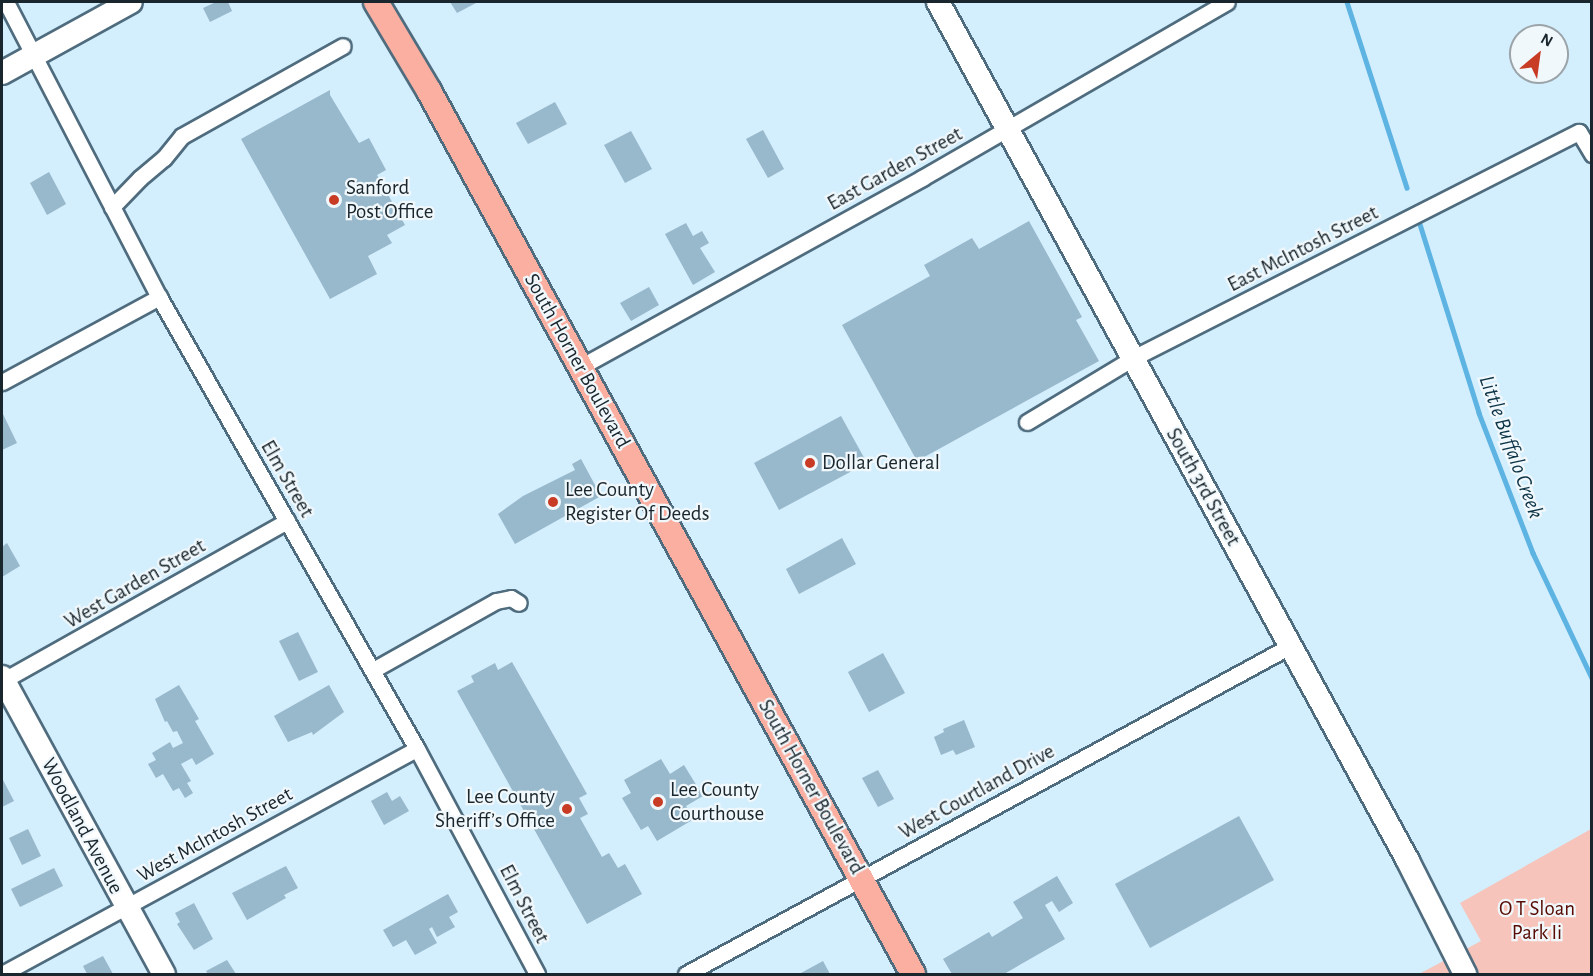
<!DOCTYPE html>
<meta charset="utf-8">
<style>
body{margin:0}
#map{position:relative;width:1593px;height:976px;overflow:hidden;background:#d3eefd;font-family:"Alegreya Sans",sans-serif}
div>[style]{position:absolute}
.green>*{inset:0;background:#f6c4ba}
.stream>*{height:4.5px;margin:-2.25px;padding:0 2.25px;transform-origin:2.25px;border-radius:2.25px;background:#5db3e1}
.building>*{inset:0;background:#98b8cb}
.roads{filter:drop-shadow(2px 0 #4f6c7e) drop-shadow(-2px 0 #4f6c7e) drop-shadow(0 2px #4f6c7e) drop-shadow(0 -2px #4f6c7e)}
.street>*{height:15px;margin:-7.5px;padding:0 7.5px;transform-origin:7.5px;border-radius:7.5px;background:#fff}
.secondary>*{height:22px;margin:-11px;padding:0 11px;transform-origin:11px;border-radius:11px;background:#fff}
.primary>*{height:24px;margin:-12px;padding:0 12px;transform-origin:12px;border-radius:12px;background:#faafa1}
.dots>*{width:16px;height:16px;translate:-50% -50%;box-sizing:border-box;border:3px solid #f1f8fc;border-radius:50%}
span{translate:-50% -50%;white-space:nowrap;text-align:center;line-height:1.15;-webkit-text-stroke:4.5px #f1f8fc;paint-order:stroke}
.street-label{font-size:21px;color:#19262d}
.poi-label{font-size:21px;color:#19262d}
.left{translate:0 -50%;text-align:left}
.right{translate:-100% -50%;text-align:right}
.park-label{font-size:21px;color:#570b02}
.water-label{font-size:22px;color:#0c3346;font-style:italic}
.frame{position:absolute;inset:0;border:3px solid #19262d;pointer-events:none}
.north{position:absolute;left:1509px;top:24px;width:60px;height:60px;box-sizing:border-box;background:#f1f8fc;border:2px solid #9ba4a9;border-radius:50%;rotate:29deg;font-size:16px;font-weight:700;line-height:24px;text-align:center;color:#19262d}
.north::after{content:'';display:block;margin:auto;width:21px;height:27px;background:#c83c26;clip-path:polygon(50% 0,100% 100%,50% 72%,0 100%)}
</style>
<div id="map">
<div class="green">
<i style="clip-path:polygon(1591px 829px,1591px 974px,1419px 974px,1481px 941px,1460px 903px)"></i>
</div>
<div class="stream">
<i style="left:1347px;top:2px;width:195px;rotate:72.1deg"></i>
<i style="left:1419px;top:221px;width:201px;rotate:72.6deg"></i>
<i style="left:1479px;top:413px;width:150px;rotate:68.9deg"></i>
<i style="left:1533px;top:553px;width:138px;rotate:64.7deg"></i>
</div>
<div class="building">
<i style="clip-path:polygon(216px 2px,228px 2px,232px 11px,210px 22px,203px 8px)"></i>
<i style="clip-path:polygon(450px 2px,478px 2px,457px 13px)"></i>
<i style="clip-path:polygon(330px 90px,330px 95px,359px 143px,369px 138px,386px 170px,377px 175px,405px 225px,387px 235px,392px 243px,368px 256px,377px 274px,330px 299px,241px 139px)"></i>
<i style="clip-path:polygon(555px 102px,567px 124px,528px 144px,516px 123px)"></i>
<i style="clip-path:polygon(763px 130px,784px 169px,768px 178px,746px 139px)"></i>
<i style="clip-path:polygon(631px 131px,652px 169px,625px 183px,604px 145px)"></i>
<i style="clip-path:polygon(49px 172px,66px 204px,47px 215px,30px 183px)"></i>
<i style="clip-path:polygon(1029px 221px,1082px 317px,1076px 320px,1099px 361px,917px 461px,842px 325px,930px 276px,924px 265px,972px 238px,979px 249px)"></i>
<i style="clip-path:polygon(686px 223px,693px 236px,702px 231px,709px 243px,700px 248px,715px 272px,693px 285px,665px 234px)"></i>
<i style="clip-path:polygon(649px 287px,659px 305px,631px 321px,620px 303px)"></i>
<i style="clip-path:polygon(2px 412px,17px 443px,2px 450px)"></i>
<i style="clip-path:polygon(841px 416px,867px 463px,779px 510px,754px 463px)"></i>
<i style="clip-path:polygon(581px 459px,601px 496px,515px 544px,498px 514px,523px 496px,575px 470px,572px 464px)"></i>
<i style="clip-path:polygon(842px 538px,856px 564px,799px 594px,786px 569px)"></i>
<i style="clip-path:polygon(7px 543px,20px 566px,2px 577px,2px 547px)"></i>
<i style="clip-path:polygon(298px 632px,318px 672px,299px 681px,279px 641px)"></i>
<i style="clip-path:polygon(883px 653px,905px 693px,869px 712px,848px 672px)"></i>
<i style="clip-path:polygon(512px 662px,587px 794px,579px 798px,588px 814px,580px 818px,602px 857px,609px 853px,618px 868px,625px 864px,642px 894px,587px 924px,457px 691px,474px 682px,471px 676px,495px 663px,498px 670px)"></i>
<i style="clip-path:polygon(179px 685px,199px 719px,195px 721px,214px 754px,196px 765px,192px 758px,181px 764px,191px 781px,187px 783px,193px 793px,185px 798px,179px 788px,173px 791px,163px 774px,156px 778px,148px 764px,156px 760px,152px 753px,170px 742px,173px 748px,183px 743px,177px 731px,173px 732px,167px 721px,165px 722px,155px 699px)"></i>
<i style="clip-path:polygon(329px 685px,344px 712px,313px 735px,312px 732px,288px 742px,274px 716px)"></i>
<i style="clip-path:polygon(964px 720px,975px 747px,956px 755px,953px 750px,941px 755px,934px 737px,944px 732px,943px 729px)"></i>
<i style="clip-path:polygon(661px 759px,670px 774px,684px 765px,703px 796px,686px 806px,694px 819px,657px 841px,648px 826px,641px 830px,622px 798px,631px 793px,624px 780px)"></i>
<i style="clip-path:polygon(878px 770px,894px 799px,878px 807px,862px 778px)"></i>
<i style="clip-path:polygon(2px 778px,14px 801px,2px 807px)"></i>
<i style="clip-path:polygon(387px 792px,392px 801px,400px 796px,409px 811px,384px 825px,371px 801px)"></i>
<i style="clip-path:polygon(1239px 816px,1274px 880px,1150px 948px,1115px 884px)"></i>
<i style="clip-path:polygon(28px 829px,41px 856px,22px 865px,9px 838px)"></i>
<i style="clip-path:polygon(286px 866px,298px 888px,284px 895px,286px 898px,247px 920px,232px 893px)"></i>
<i style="clip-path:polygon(54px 868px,63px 886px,20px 907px,11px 889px)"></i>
<i style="clip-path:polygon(1057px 876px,1073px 903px,1059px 912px,1052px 901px,1045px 905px,1065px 939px,1004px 974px,952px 974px,943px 959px,989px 932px,992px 937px,1023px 918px,1013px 902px)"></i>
<i style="clip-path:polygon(448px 894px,458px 912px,449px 917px,455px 927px,437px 937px,432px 927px,429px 929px,437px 943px,415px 955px,406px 940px,393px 947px,383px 930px)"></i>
<i style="clip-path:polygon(194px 903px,213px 939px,194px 950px,177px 924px,180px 922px,175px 913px)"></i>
<i style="clip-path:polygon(103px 956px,113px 974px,87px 974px,83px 966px)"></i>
<i style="clip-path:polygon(227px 960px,236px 974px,208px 974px,206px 971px)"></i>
<i style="clip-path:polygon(823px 961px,830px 974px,802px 974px,801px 973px)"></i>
</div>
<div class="roads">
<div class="street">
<i style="left:6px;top:2px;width:332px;rotate:62.6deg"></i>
<i style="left:159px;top:297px;width:520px;rotate:60.28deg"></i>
<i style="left:417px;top:749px;width:255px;rotate:61.9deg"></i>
<i style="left:112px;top:207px;width:40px;rotate:-46deg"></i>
<i style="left:140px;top:178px;width:31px;rotate:-40deg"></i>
<i style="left:164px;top:158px;width:28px;rotate:-51deg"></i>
<i style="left:182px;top:136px;width:184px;rotate:-29.2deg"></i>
<i style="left:580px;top:367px;width:391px;rotate:-28.9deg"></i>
<i style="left:922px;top:178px;width:352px;rotate:-30deg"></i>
<i style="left:2px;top:382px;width:179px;rotate:-28.4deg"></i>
<i style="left:1027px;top:422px;width:124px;rotate:-31.1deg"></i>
<i style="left:1133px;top:358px;width:500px;rotate:-26.9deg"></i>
<i style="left:1579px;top:132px;width:26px;rotate:59deg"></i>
<i style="left:373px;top:670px;width:141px;rotate:-29.3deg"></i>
<i style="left:496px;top:601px;width:15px;rotate:-11deg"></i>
<i style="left:511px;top:598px;width:9px;rotate:32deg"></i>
<i style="left:2px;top:681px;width:327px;rotate:-29.3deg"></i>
<i style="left:2px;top:974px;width:472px;rotate:-28.5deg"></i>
<i style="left:686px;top:974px;width:687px;rotate:-28.5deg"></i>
</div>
<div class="secondary">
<i style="left:938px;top:2px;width:979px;rotate:61.31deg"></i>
<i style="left:1408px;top:861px;width:127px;rotate:63.2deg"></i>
<i style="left:2px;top:73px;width:147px;rotate:-28.8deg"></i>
<i style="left:2px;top:677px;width:338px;rotate:61.4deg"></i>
</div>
<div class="primary">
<i style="left:376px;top:2px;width:104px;rotate:59.2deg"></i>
<i style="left:429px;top:91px;width:1007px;rotate:61.27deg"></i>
</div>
</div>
<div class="dots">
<i style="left:334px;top:200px;background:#c83c26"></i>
<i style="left:810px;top:463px;background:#c83c26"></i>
<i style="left:553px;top:502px;background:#c83c26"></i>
<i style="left:658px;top:802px;background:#c83c26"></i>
<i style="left:567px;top:809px;background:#c83c26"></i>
</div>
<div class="street-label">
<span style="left:895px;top:169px;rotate:-29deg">East Garden Street</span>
<span style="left:1303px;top:249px;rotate:-27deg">East McIntosh Street</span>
<span style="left:577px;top:361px;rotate:61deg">South Horner Boulevard</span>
<span style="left:287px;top:479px;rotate:60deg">Elm Street</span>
<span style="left:1203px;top:487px;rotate:61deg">South 3rd Street</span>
<span style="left:135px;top:584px;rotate:-30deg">West Garden Street</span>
<span style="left:811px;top:787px;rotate:61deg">South Horner Boulevard</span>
<span style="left:977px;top:792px;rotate:-29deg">West Courtland Drive</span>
<span style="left:82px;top:826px;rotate:62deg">Woodland Avenue</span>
<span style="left:215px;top:835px;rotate:-29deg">West McIntosh Street</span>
<span style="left:524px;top:904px;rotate:63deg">Elm Street</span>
</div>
<div class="poi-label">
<span class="left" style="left:346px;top:200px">Sanford<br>Post Office</span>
<span class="left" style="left:822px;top:463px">Dollar General</span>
<span class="left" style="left:565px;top:502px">Lee County<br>Register Of Deeds</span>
<span class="left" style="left:670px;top:802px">Lee County<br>Courthouse</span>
<span class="right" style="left:555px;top:809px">Lee County<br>Sheriff’s Office</span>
</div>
<div class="park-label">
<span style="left:1537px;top:921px">O T Sloan<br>Park Ii</span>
</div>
<div class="water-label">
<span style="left:1511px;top:447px;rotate:70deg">Little Buffalo Creek</span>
</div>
<div class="frame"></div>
<div class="north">N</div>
</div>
